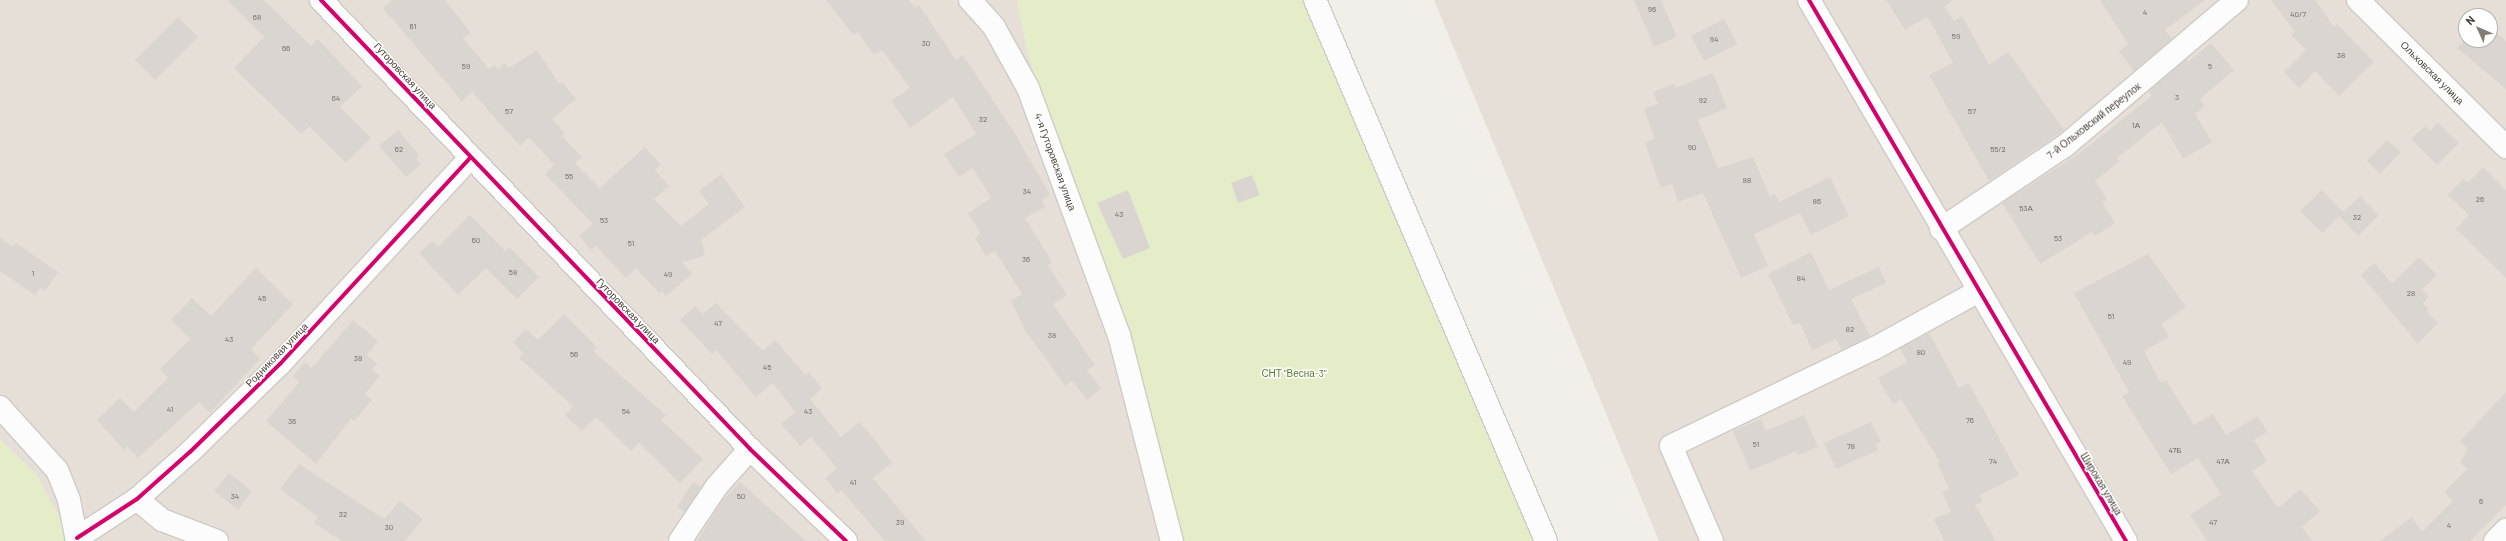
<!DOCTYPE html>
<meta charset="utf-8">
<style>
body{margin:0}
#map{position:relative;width:2506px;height:541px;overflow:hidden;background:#f2eeea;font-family:Barlow,sans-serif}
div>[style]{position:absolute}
.residential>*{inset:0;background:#e6dfd7}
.green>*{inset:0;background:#e4edc8}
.building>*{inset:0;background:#dad5d1}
.roads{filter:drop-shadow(1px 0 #cecac6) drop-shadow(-1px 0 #cecac6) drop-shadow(0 1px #cecac6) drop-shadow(0 -1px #cecac6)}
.minor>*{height:22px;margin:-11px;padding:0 11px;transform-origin:11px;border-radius:11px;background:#fdfcfc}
.cycleway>*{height:4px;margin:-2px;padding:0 2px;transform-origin:2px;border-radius:2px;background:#d6006c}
span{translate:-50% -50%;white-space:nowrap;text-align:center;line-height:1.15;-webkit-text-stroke:3px #fff;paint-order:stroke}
.number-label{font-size:8px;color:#6e655e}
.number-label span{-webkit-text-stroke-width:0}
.street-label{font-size:10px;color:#483e35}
.park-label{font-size:10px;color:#527f24}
.north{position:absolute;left:2458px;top:8px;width:40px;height:40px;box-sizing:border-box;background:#fff;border:1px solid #b6b2ae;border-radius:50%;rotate:315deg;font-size:11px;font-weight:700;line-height:16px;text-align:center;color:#483e35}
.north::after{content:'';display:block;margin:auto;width:14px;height:18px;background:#847c74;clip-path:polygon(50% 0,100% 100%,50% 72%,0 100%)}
</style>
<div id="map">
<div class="residential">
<i style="clip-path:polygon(0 0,1017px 0,1028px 53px,1113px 337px,1164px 541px,65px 541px,66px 530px,36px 474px,0 440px)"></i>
<i style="clip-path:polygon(evenodd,1434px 0,2506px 0,2506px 541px,1659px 541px,1434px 0,2466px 16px,2490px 16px,2490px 40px,2466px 40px,2466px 16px)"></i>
</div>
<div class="green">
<i style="clip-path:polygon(1017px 0,1315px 0,1546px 541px,1165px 541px,1113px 337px,1028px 53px)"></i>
<i style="clip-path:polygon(0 440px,36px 474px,66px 530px,65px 541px,0 541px)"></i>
</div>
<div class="building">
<i style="clip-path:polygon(227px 0,264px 0,311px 46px,318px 39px,362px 86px,340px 107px,371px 138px,346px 163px,309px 126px,301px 134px,234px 68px,264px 37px)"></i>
<i style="clip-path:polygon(392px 0,445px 0,471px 33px,463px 38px,489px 69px,494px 65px,498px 69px,505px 63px,509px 68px,537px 50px,559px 84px,562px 82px,576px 99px,552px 119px,565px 133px,562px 136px,582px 157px,575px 163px,600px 188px,645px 147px,661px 165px,655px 170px,669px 186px,654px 199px,681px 226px,709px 204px,699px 191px,721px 174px,745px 207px,701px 240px,705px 256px,682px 262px,692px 274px,666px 296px,662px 291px,659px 293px,636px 268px,626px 278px,596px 246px,591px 250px,579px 236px,593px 224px,545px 174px,554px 165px,529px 137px,520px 146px,472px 92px,462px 101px,383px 8px)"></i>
<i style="clip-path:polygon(826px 0,909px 0,915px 8px,919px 5px,956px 60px,963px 55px,1014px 132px,1050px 195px,1042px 200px,1045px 207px,1025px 218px,1052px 262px,1048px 265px,1067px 295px,1053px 304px,1095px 365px,1087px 370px,1101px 388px,1087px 400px,1072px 381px,1065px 386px,1025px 330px,1011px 301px,1022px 294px,995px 251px,986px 256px,975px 238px,981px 234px,968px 213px,991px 198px,973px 168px,959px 177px,944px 154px,976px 134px,953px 97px,910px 128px,891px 101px,910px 88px,882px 50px,874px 55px,858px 32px,853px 35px)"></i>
<i style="clip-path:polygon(1634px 0,1661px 0,1677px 37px,1654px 47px)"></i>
<i style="clip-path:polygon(1886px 0,1953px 0,1944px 6px,1954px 21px,1962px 16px,1989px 65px,2008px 52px,2064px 130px,1989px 181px,1929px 75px,1953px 63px,1930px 21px,1926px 17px,1905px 30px)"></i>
<i style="clip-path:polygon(2100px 0,2205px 0,2165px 30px,2172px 39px,2134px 71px,2119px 51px,2128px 44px)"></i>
<i style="clip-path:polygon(2271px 0,2315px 0,2334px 27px,2337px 24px,2374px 62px,2339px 96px,2315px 71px,2299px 88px,2284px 72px,2306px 50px,2291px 35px,2295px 32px)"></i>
<i style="clip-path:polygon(178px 17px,198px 37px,155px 80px,135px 60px)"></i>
<i style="clip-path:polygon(1724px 19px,1737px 44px,1704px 61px,1691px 36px)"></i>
<i style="clip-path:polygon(2490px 27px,2506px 41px,2506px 89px,2457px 48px,2466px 38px,2490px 40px)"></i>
<i style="clip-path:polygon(2211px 43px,2234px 70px,2200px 99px,2205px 106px,2195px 114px,2212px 142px,2183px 159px,2162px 122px,2117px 158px,2119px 162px,2095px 181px,2107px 199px,2102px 202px,2115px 223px,2095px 236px,2092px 232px,2040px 264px,2002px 203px,2080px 153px,2152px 96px,2149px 91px,2186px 59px,2188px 62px)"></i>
<i style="clip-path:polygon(1713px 73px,1727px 108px,1698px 120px,1718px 168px,1753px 157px,1770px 196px,1775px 194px,1779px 202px,1830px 177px,1849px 216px,1811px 235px,1800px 213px,1754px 234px,1768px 266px,1741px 278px,1703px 193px,1678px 202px,1672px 184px,1661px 188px,1645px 143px,1655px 139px,1644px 109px,1658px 104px,1653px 92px,1674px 84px,1676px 88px)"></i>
<i style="clip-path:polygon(2438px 123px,2459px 143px,2437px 165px,2411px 139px,2425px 126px,2430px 131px)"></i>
<i style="clip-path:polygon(398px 130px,419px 155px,416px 158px,421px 164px,406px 177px,379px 146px)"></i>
<i style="clip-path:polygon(2387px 140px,2401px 152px,2380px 174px,2367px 161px)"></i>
<i style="clip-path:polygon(2483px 167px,2506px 190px,2506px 278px,2456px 229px,2469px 215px,2448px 195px,2463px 179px,2468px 183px)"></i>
<i style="clip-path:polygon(1252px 175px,1260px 195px,1238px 203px,1231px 183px)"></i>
<i style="clip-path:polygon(1128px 190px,1150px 248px,1123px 259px,1097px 203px)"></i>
<i style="clip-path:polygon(2322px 190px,2343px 212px,2360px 196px,2379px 215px,2358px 236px,2339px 216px,2322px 233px,2300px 211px)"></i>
<i style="clip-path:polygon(470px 215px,505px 251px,509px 247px,539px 277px,517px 299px,486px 268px,458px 295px,419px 253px,432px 241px,438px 247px)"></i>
<i style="clip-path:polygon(0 237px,12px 247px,16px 243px,58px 272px,45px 291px,40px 288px,35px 295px,0 271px)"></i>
<i style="clip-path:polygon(1811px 252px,1829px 290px,1879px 267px,1886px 283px,1851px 299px,1870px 336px,1842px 350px,1836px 339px,1812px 350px,1800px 323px,1793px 325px,1768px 274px)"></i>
<i style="clip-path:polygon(2148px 254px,2186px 307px,2162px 324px,2169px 337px,2144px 351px,2161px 383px,2166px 380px,2194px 425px,2213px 414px,2226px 435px,2258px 416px,2267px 432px,2254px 440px,2267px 461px,2252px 471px,2278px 508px,2300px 489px,2320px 511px,2302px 527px,2312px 541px,2207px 541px,2190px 515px,2221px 494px,2198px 458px,2171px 474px,2122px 396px,2129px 392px,2074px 293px)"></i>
<i style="clip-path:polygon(2419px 257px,2437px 275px,2422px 290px,2429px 297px,2423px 303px,2429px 309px,2427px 312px,2438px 323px,2418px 344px,2361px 275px,2374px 263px,2392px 283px)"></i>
<i style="clip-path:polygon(256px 268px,293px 304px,251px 349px,260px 359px,210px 413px,199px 402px,138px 458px,127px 446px,124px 450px,97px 420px,120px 398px,134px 412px,168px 378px,160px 369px,190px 339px,171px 320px,192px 298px,211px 316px)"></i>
<i style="clip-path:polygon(716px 303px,763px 351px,775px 340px,805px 375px,809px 372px,822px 389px,810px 399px,841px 437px,859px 422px,873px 437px,892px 463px,873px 478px,926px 541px,885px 541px,841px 490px,837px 493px,825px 478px,837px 468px,811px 437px,800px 446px,781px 424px,795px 412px,773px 383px,756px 397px,716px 350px,712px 354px,680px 320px,695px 306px,703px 314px)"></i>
<i style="clip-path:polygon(564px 314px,597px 347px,593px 351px,666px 415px,661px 420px,703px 459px,680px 483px,639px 443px,631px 451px,596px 417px,582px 431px,565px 415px,573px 406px,519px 358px,523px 353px,513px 342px,526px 329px,538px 340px)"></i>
<i style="clip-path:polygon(353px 320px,378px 341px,367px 355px,377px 364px,372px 369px,380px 376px,365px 394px,372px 400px,354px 421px,351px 418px,316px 464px,266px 421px,299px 382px,293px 376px,305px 362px,312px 368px)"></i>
<i style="clip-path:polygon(1929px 333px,1959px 388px,1969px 383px,2019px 475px,1980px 495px,1983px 502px,1975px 505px,1996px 541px,1944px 541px,1934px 519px,1951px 512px,1942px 492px,1949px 489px,1937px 463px,1940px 462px,1901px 399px,1893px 404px,1878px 378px,1907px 362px,1900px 348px)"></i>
<i style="clip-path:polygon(2506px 392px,2506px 505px,2470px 541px,2380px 541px,2412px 517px,2422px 532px,2453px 501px,2444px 492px,2467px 469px,2460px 462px,2468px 449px,2460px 441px)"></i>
<i style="clip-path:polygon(1804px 415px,1818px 447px,1798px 455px,1796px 451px,1750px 471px,1733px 431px,1761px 419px,1766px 431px)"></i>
<i style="clip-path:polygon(1871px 422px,1881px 442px,1875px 444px,1878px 450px,1836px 469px,1824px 443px)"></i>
<i style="clip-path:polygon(299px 464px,384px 519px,400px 501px,423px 519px,405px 541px,342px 541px,314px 523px,318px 517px,280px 489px)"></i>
<i style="clip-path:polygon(229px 473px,252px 491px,238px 510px,214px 491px)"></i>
<i style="clip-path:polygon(693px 482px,701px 487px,685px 512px,677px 507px)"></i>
<i style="clip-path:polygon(740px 482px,806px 541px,697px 541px,722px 501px)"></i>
</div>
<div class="roads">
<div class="minor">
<i style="left:321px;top:0;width:621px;rotate:46.3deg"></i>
<i style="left:750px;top:449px;width:133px;rotate:43.8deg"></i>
<i style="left:970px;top:0;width:36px;rotate:48deg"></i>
<i style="left:994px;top:27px;width:70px;rotate:60.9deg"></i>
<i style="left:1028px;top:88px;width:263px;rotate:69.8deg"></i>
<i style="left:1119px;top:335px;width:213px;rotate:75.6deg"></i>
<i style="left:1315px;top:0;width:588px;rotate:66.88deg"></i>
<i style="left:1809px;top:0;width:627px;rotate:59.63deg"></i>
<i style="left:2358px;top:0;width:209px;rotate:44.8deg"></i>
<i style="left:1941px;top:229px;width:151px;rotate:-33.9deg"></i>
<i style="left:2066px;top:145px;width:224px;rotate:-40.3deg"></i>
<i style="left:0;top:407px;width:85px;rotate:47.9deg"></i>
<i style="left:57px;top:470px;width:32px;rotate:68deg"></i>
<i style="left:69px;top:500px;width:42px;rotate:79deg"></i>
<i style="left:137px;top:499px;width:33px;rotate:40deg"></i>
<i style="left:162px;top:520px;width:59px;rotate:20.9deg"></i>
<i style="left:77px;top:538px;width:72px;rotate:-33deg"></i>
<i style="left:137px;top:499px;width:71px;rotate:-41.6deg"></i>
<i style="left:190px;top:452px;width:126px;rotate:-44.4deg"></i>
<i style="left:280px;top:364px;width:280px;rotate:-47.3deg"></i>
<i style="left:680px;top:541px;width:66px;rotate:-56.1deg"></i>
<i style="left:717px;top:486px;width:50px;rotate:-48.3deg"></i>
<i style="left:1712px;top:541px;width:103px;rotate:-113.3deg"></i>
<i style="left:1671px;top:446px;width:226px;rotate:-25.7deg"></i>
<i style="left:1875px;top:348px;width:116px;rotate:-28.8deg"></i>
<i style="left:2495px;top:541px;width:16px;rotate:-45deg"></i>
</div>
</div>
<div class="cycleway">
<i style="left:321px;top:0;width:621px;rotate:46.3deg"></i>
<i style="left:750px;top:449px;width:133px;rotate:43.8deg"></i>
<i style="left:1809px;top:0;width:627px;rotate:59.63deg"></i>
<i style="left:77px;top:538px;width:72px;rotate:-33deg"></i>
<i style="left:137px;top:499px;width:71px;rotate:-41.6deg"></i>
<i style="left:190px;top:452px;width:126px;rotate:-44.4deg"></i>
<i style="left:280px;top:364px;width:280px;rotate:-47.3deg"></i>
</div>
<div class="number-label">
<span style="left:1652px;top:10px">96</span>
<span style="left:2145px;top:13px">4</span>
<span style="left:2298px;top:15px">40/7</span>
<span style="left:257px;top:18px">68</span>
<span style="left:413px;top:27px">61</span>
<span style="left:1956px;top:37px">59</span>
<span style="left:1714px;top:40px">94</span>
<span style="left:926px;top:44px">30</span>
<span style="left:286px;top:49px">66</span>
<span style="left:2341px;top:56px">38</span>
<span style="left:466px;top:67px">59</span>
<span style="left:2210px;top:67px">5</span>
<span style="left:2177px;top:98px">3</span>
<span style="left:336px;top:99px">64</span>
<span style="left:1703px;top:101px">92</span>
<span style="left:509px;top:112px">57</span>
<span style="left:1972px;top:112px">57</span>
<span style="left:983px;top:120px">32</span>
<span style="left:2136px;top:126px">1А</span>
<span style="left:1692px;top:148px">90</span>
<span style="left:399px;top:150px">62</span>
<span style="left:1998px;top:150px">55/2</span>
<span style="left:569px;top:177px">55</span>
<span style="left:1747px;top:181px">88</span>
<span style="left:1027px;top:192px">34</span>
<span style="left:2480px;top:200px">26</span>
<span style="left:1817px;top:202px">86</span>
<span style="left:2026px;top:209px">53А</span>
<span style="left:1119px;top:215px">43</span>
<span style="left:2357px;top:218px">32</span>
<span style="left:604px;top:221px">53</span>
<span style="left:2058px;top:239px">53</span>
<span style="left:476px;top:241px">60</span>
<span style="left:631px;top:244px">51</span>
<span style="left:1026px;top:260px">36</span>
<span style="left:513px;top:273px">58</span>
<span style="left:33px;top:274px">1</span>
<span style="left:668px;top:275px">49</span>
<span style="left:1801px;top:279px">84</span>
<span style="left:2411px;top:294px">28</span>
<span style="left:262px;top:299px">45</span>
<span style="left:2111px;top:317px">51</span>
<span style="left:718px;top:324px">47</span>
<span style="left:1850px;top:330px">82</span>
<span style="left:1052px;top:336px">38</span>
<span style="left:229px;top:340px">43</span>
<span style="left:1921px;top:353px">80</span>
<span style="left:574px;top:355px">56</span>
<span style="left:358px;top:359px">38</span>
<span style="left:2127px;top:363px">49</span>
<span style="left:767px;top:368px">45</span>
<span style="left:170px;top:410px">41</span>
<span style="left:626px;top:412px">54</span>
<span style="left:808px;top:412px">43</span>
<span style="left:1970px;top:421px">76</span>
<span style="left:292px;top:422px">36</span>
<span style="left:1756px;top:445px">51</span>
<span style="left:1851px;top:447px">78</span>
<span style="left:2175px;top:451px">47Б</span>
<span style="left:1993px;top:462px">74</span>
<span style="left:2223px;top:462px">47А</span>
<span style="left:853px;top:483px">41</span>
<span style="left:235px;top:497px">34</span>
<span style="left:741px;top:497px">50</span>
<span style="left:2481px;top:502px">6</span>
<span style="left:343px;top:515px">32</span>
<span style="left:900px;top:523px">39</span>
<span style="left:2213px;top:523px">47</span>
<span style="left:2449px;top:526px">4</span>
<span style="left:389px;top:528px">30</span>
</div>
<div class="street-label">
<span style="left:2432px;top:73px;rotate:45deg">Ольховская улица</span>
<span style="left:405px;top:76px;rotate:47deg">Гуторовская улица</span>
<span style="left:2094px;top:121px;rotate:-38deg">7-й Ольховский переулок</span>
<span style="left:1055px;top:162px;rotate:70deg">4-я Гуторовская улица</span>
<span style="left:628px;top:311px;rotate:46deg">Гуторовская улица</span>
<span style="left:277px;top:355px;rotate:-46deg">Родниковая улица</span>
<span style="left:2101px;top:484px;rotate:59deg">Широкая улица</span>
</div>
<div class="park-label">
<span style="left:1294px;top:374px">СНТ "Весна-3"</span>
</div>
<div class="north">N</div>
</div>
